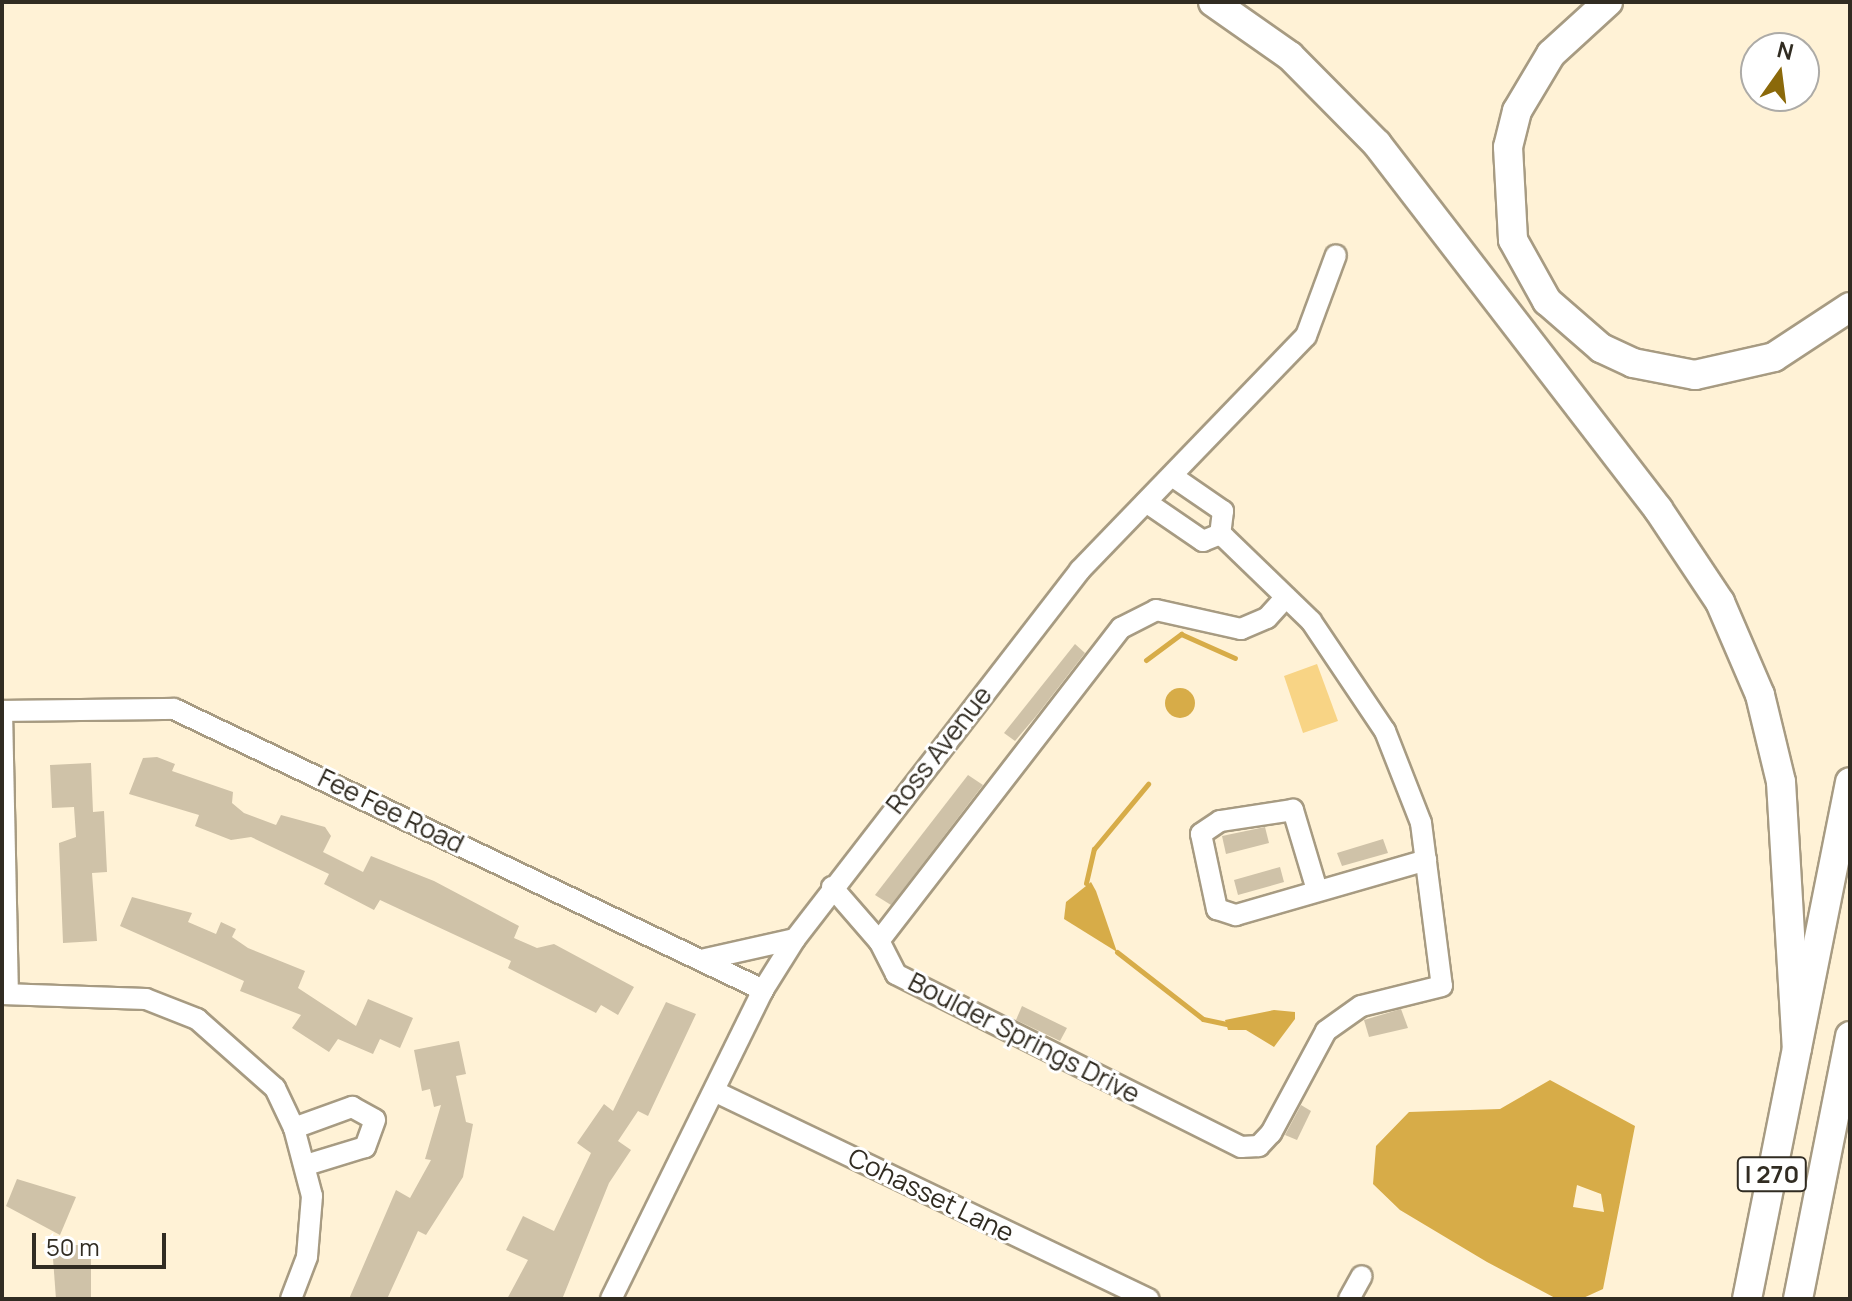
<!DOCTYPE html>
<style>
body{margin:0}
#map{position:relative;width:1852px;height:1301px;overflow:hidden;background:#fff2d6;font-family:Manrope,sans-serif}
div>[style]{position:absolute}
.green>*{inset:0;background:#f8d485}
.water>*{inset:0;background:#d7ac48}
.round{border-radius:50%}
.stream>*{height:5px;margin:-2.5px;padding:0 2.5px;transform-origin:2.5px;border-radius:2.5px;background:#d7ac48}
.building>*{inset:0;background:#cfc2a8}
.roads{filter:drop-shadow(2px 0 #a79b82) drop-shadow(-2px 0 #a79b82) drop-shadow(0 2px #a79b82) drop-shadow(0 -2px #a79b82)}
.minor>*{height:20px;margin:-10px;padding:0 10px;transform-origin:10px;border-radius:10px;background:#fff}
.highway>*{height:28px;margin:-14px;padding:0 14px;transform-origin:14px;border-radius:14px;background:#fff}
span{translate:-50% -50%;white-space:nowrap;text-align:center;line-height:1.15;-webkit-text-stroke:6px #fff;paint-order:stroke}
.shield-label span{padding:2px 6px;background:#fff;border:2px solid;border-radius:6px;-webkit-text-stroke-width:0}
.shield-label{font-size:24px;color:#312c22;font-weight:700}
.street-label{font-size:26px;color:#312c22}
.frame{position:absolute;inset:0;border:4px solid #312c22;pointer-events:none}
.north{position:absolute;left:1740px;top:32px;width:80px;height:80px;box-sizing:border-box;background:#fff;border:2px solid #adaba7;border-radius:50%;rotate:14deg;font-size:22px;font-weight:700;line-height:32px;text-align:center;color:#312c22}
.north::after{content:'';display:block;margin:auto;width:28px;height:36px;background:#8b690a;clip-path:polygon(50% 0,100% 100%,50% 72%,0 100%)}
.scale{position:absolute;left:32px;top:1233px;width:134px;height:36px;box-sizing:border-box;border:4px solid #312c22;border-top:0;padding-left:10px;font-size:24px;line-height:28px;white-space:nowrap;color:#312c22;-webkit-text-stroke:6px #fff;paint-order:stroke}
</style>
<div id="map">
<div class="green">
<i style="clip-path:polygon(1317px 664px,1338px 721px,1303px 733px,1284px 676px)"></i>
</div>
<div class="water">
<i class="round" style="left:1165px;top:688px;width:30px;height:30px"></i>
<i style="clip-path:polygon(1091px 882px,1096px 891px,1117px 952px,1064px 919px,1066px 902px)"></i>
<i style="clip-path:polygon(1274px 1010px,1295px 1012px,1295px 1019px,1274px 1047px,1246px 1030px,1228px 1030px,1225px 1020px)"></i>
<i style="clip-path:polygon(evenodd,1550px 1080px,1635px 1126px,1603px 1289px,1581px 1299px,1557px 1299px,1487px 1262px,1400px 1210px,1373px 1184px,1376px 1146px,1409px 1112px,1500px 1109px,1550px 1080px,1577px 1185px,1601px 1194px,1604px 1212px,1573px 1207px,1577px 1185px)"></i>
</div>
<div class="stream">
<i style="left:1146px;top:660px;width:44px;rotate:-36.6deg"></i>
<i style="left:1181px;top:634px;width:59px;rotate:24deg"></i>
<i style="left:1086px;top:883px;width:35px;rotate:-77deg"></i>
<i style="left:1094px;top:849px;width:85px;rotate:-50.3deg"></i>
<i style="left:1117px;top:952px;width:109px;rotate:37.9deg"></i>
<i style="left:1203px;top:1019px;width:24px;rotate:12deg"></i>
</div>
<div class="building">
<i style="clip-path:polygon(1075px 644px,1085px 653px,1037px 715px,1015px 741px,1004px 733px)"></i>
<i style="clip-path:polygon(157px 757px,175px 764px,172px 771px,233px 792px,232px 803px,244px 813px,276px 825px,281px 815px,325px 827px,331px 836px,323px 852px,363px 872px,371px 856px,434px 881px,519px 926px,514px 938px,537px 948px,554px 944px,634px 987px,618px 1015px,601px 1005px,596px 1013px,508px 968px,511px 961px,380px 900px,374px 910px,324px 884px,329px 874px,251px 837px,231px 840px,195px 826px,199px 815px,129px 794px,143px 758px)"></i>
<i style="clip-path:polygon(91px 763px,93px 812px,104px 811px,107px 872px,92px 873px,97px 941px,63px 943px,59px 843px,76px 837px,74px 807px,52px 808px,50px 765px)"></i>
<i style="clip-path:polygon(968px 775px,983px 785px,934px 849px,891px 905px,875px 895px)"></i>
<i style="clip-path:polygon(1265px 827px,1269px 843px,1226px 854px,1222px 836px)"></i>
<i style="clip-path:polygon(1383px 839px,1388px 853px,1342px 866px,1337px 853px)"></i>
<i style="clip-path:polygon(1280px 867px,1284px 882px,1238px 895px,1234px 880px)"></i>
<i style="clip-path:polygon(132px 897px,192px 913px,188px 922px,216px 934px,221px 922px,236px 929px,232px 937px,248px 948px,305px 971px,298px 988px,356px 1026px,368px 999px,413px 1018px,400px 1048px,380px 1039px,373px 1054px,338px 1039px,329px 1052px,292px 1028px,301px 1015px,240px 991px,244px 981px,120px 926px)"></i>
<i style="clip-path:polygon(666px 1002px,696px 1014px,648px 1116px,638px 1111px,618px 1141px,631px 1150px,609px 1183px,563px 1297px,507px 1299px,528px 1260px,506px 1250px,523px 1216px,554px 1231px,591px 1153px,577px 1143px,604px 1104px,613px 1111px)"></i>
<i style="clip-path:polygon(1022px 1006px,1067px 1028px,1060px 1041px,1016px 1020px)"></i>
<i style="clip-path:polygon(1401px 1009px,1408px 1028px,1369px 1037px,1364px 1020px)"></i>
<i style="clip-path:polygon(459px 1041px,466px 1074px,456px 1076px,466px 1122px,473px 1124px,463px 1177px,426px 1235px,418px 1231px,387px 1299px,349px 1299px,396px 1190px,410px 1198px,431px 1160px,425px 1159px,441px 1105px,434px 1107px,430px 1089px,422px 1091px,414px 1050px)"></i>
<i style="clip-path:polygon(1301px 1105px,1311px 1111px,1297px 1140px,1285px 1135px)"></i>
<i style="clip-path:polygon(17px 1179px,76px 1197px,60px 1235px,6px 1206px)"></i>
<i style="clip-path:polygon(52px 1245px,91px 1245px,91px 1299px,56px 1299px)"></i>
</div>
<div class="roads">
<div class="minor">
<i style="left:1172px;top:476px;width:62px;rotate:34.5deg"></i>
<i style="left:1223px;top:511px;width:23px;rotate:97deg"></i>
<i style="left:1146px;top:502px;width:69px;rotate:34.4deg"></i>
<i style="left:1203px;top:541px;width:18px;rotate:-22deg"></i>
<i style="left:1220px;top:534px;width:5px;rotate:37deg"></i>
<i style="left:1224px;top:537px;width:121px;rotate:44deg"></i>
<i style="left:1311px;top:621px;width:133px;rotate:56.1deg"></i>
<i style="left:1385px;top:731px;width:99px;rotate:68.6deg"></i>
<i style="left:1421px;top:823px;width:164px;rotate:82.7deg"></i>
<i style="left:1442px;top:986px;width:83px;rotate:166.1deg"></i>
<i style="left:1361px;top:1006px;width:43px;rotate:144.5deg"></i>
<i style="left:1326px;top:1031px;width:116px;rotate:118.3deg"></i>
<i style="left:1271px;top:1133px;width:18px;rotate:133deg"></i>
<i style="left:1259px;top:1146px;width:18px;rotate:177deg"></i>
<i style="left:1241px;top:1147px;width:386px;rotate:-153.4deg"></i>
<i style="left:896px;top:974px;width:37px;rotate:-117deg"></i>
<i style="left:879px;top:941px;width:396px;rotate:-52.3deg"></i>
<i style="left:1121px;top:628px;width:39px;rotate:-27deg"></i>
<i style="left:1156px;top:610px;width:87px;rotate:12.6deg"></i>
<i style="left:1241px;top:629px;width:28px;rotate:-23deg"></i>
<i style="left:1267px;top:618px;width:28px;rotate:-48deg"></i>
<i style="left:2px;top:711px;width:172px;rotate:-0.7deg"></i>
<i style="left:174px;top:709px;width:653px;rotate:25.5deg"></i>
<i style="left:2px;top:711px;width:282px;rotate:88.8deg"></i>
<i style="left:832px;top:887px;width:72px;rotate:49deg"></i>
<i style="left:1317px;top:890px;width:84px;rotate:-106.7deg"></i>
<i style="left:1293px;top:810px;width:74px;rotate:171.4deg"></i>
<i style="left:1220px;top:821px;width:23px;rotate:146deg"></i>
<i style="left:1201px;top:834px;width:77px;rotate:78deg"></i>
<i style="left:1217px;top:909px;width:20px;rotate:18deg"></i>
<i style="left:1236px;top:915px;width:198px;rotate:-16.1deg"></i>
<i style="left:701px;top:960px;width:96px;rotate:-12.6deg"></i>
<i style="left:2px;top:994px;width:144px;rotate:2deg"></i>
<i style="left:146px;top:999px;width:55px;rotate:21.4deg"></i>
<i style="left:197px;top:1019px;width:104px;rotate:41.5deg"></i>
<i style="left:275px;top:1088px;width:44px;rotate:64.6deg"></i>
<i style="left:294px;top:1128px;width:70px;rotate:75.2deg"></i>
<i style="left:312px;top:1196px;width:61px;rotate:94.7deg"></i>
<i style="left:307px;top:1257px;width:45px;rotate:110.9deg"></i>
<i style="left:714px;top:1091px;width:482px;rotate:25.6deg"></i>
<i style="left:294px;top:1128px;width:62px;rotate:-19.9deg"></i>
<i style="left:352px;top:1107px;width:26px;rotate:29deg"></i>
<i style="left:375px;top:1120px;width:29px;rotate:110deg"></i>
<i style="left:365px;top:1147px;width:62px;rotate:163deg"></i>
<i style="left:611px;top:1299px;width:344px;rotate:-63.8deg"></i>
<i style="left:763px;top:990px;width:60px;rotate:-57.9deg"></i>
<i style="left:795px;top:939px;width:466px;rotate:-52.3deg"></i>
<i style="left:1080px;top:570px;width:325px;rotate:-46deg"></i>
<i style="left:1306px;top:336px;width:86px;rotate:-69.7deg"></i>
<i style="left:1349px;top:1299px;width:26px;rotate:-61deg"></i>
</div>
<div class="highway">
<i style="left:1213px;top:2px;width:94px;rotate:35deg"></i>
<i style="left:1290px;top:56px;width:124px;rotate:45.3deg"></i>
<i style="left:1377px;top:144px;width:461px;rotate:52.4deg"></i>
<i style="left:1658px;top:509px;width:112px;rotate:56.3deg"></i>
<i style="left:1720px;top:602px;width:101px;rotate:66.7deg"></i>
<i style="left:1760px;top:695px;width:89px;rotate:76.4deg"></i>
<i style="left:1781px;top:782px;width:267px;rotate:86.6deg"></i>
<i style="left:1608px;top:2px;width:77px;rotate:137.6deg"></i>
<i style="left:1551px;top:54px;width:66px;rotate:120.8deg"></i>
<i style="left:1517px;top:111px;width:37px;rotate:104deg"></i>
<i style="left:1508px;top:147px;width:93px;rotate:86.9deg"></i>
<i style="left:1513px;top:240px;width:70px;rotate:60.9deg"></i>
<i style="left:1547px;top:301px;width:72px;rotate:41deg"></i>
<i style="left:1601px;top:348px;width:35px;rotate:25deg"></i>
<i style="left:1633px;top:363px;width:63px;rotate:11deg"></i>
<i style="left:1695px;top:375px;width:81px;rotate:-12.8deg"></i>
<i style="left:1774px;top:357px;width:91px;rotate:-33.3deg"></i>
<i style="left:1747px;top:1299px;width:527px;rotate:-78.73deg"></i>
<i style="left:1798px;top:1299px;width:268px;rotate:-78.8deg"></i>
</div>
</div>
<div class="shield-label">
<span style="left:1772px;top:1174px">I 270</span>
</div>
<div class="street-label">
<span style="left:939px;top:750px;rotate:-52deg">Ross Avenue</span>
<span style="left:391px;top:811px;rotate:26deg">Fee Fee Road</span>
<span style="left:1024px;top:1038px;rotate:27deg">Boulder Springs Drive</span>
<span style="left:931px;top:1195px;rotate:26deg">Cohasset Lane</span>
</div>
<div class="frame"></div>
<div class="north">N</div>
<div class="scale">50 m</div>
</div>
